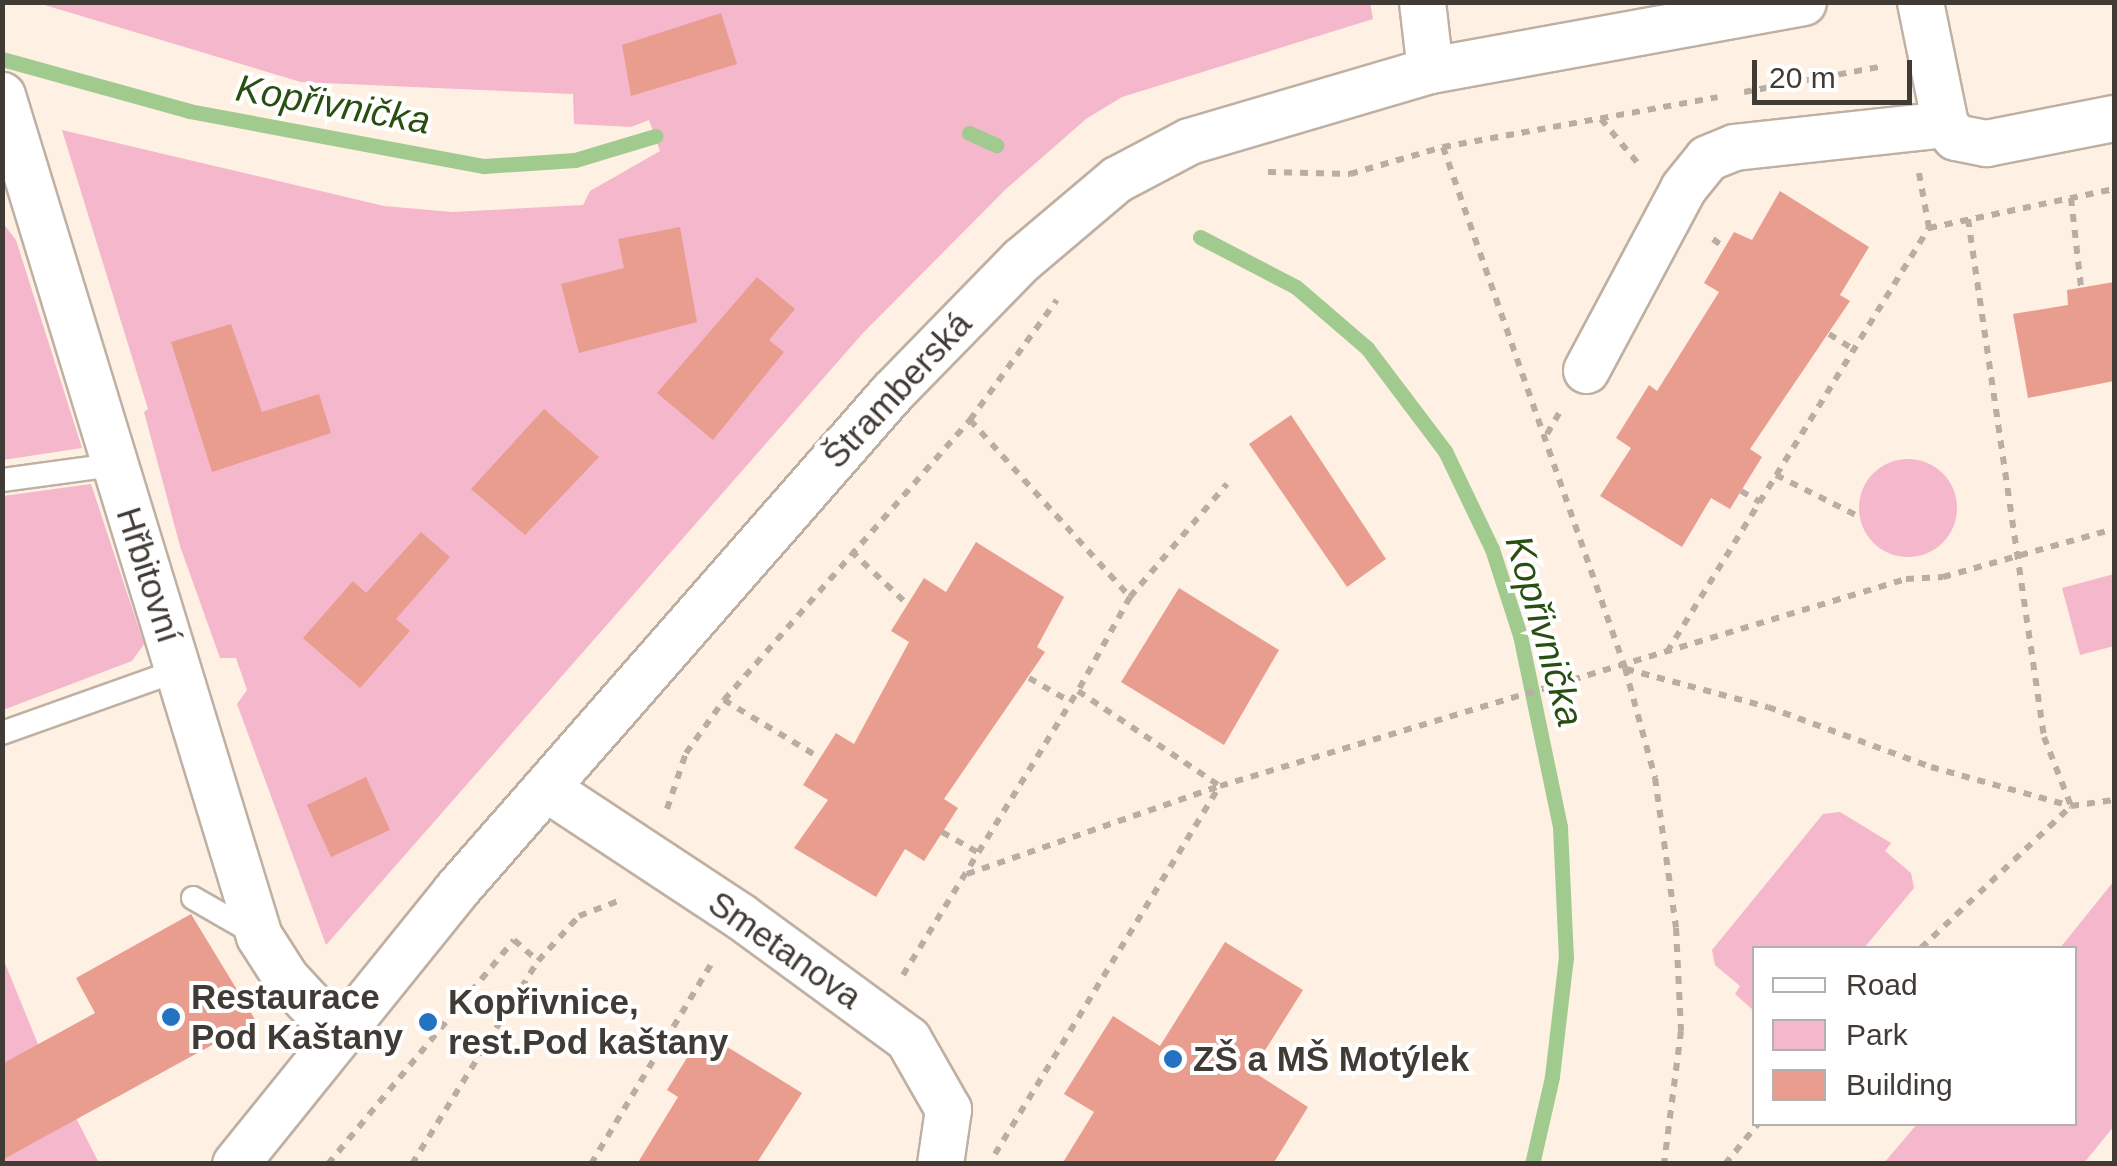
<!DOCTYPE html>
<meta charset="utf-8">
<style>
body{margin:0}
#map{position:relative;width:2117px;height:1166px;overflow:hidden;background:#fef0e2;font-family:Arial,sans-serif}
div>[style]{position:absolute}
.green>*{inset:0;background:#f4b7cc}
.round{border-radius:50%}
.stream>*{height:15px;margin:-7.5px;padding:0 7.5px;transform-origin:7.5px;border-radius:7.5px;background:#a1ca8f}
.building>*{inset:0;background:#e89d8f}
.path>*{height:6px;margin-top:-3px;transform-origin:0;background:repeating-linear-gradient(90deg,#b9aea3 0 8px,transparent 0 16px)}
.roads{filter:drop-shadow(2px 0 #beb0a3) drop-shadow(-2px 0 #beb0a3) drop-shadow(0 2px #beb0a3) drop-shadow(0 -2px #beb0a3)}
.lane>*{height:22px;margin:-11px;padding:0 11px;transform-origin:11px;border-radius:11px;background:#fff}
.street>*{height:45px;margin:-22.5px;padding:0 22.5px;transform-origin:22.5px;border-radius:22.5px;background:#fff}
.dots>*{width:28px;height:28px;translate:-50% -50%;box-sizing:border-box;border:5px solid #fff;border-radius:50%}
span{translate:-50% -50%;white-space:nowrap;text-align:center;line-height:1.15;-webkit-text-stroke:8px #fff;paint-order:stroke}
.street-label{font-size:35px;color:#403b35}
.poi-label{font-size:35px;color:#403b35;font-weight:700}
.left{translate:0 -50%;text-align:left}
.water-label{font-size:38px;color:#284e11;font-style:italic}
.frame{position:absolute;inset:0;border:5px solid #403b35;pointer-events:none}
.legend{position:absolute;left:1752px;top:946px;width:325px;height:180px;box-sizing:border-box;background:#fff;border:2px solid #b3b1ae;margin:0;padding:12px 18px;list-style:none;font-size:30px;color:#403b35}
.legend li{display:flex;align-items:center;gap:20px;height:50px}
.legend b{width:50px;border:2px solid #b3b1ae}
.scale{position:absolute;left:1752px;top:60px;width:160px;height:45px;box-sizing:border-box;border:5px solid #403b35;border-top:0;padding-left:12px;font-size:30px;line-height:35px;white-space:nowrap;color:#403b35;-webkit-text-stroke:8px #fff;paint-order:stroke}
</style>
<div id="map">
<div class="green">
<i style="clip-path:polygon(1370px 2px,1373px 19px,1122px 97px,1086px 119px,1006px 189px,863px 333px,326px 945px,237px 704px,247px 690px,236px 658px,220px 658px,180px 546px,144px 412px,148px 409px,62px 130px,384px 206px,452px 212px,583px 205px,590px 191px,660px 151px,649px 120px,631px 127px,574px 124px,573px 94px,301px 82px,38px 3px)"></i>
<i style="clip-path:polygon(3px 223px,16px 240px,82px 448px,3px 460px)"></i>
<i class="round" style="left:1859px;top:459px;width:98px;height:98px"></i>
<i style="clip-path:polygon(91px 484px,144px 644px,132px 661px,3px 710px,3px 496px)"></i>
<i style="clip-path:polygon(2114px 574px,2114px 646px,2080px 655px,2062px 588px)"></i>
<i style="clip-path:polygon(1840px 812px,1891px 843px,1885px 851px,1911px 873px,1914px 888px,1864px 948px,1754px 948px,1753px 1010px,1735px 994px,1740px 986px,1715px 965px,1712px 950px,1823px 814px)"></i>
<i style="clip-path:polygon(2114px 881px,2114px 1126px,2084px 1163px,1884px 1163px,1917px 1124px,2074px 1124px,2074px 948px,2060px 948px)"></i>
<i style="clip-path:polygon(2px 956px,38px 1044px,99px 1163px,3px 1163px)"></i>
</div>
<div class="stream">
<i style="left:2px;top:59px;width:194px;rotate:15.5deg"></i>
<i style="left:189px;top:111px;width:300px;rotate:10.6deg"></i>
<i style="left:484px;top:166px;width:91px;rotate:-3.8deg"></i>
<i style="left:575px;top:160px;width:84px;rotate:-16.7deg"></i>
<i style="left:969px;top:133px;width:30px;rotate:24deg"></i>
<i style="left:1200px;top:237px;width:108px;rotate:27.5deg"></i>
<i style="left:1296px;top:287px;width:94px;rotate:40.7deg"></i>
<i style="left:1367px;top:348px;width:129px;rotate:52.9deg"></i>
<i style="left:1445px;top:451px;width:109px;rotate:64.4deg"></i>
<i style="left:1492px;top:549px;width:90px;rotate:72deg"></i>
<i style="left:1520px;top:635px;width:196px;rotate:78.2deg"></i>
<i style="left:1560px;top:827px;width:130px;rotate:87.4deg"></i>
<i style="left:1566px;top:957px;width:121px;rotate:96.7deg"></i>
<i style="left:1552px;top:1077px;width:89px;rotate:102.9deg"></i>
</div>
<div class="building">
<i style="clip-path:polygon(721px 13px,737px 64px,631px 96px,622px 45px)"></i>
<i style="clip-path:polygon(1780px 191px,1869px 247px,1840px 295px,1850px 301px,1750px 449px,1762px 457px,1741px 491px,1730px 509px,1711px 498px,1682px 547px,1600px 496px,1631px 448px,1616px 438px,1649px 385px,1657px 391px,1719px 292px,1704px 283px,1734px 232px,1752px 240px)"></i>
<i style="clip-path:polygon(680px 227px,697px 322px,579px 353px,561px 284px,624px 268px,618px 239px)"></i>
<i style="clip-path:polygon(757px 277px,795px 309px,769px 340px,784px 352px,713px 440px,657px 393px)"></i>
<i style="clip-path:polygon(2114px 282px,2114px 381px,2028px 398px,2013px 314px,2068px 305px,2067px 290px)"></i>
<i style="clip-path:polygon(231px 324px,262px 412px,319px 394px,331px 433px,212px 472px,171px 342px)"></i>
<i style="clip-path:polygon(544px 409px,599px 457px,525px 535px,471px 489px)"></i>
<i style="clip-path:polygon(1291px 415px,1386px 559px,1347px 587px,1249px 444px)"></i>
<i style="clip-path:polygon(421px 532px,450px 557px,396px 619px,410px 631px,360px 688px,303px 638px,353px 581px,366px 593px)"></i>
<i style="clip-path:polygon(976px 542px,1064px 597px,1037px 647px,1045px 652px,944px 799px,958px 808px,924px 861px,905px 849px,876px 897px,794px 848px,828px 800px,803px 785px,836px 733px,854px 744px,909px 642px,891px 631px,924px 578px,946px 592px)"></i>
<i style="clip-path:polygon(1179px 588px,1279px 650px,1224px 745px,1121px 682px)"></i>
<i style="clip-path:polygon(366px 777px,390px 830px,331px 857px,307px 805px)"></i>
<i style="clip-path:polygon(191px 914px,256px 1021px,2px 1160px,2px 1064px,95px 1013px,76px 978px)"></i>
<i style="clip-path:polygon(1225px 942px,1303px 990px,1252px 1071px,1308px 1107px,1273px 1164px,1062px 1164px,1094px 1112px,1064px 1094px,1113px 1016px,1160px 1046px)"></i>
<i style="clip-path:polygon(703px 1032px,802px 1093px,756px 1164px,637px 1164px,678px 1097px,667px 1090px)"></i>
</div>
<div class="path">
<i style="left:1744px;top:92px;width:142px;rotate:-10.5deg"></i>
<i style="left:1601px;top:119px;width:62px;rotate:50.2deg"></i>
<i style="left:1443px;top:147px;width:552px;rotate:70.74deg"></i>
<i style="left:1625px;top:668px;width:114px;rotate:74.7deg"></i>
<i style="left:1655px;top:778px;width:151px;rotate:82deg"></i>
<i style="left:1676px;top:928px;width:103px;rotate:87.2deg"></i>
<i style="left:1681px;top:1031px;width:134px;rotate:97.3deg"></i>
<i style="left:1268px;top:172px;width:82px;rotate:1.4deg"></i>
<i style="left:1350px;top:174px;width:97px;rotate:-16.2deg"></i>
<i style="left:1443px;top:147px;width:279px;rotate:-10.3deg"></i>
<i style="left:1919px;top:173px;width:56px;rotate:79.7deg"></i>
<i style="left:2071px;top:198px;width:90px;rotate:83.6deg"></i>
<i style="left:1968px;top:219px;width:524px;rotate:81.65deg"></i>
<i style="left:2044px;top:737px;width:74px;rotate:68.6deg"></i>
<i style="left:1713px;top:239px;width:15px;rotate:37deg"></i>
<i style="left:1829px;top:334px;width:31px;rotate:32deg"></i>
<i style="left:970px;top:420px;width:239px;rotate:47.9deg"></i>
<i style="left:1130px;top:597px;width:107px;rotate:119deg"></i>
<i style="left:1547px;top:434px;width:28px;rotate:-60deg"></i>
<i style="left:1776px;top:475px;width:94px;rotate:26.6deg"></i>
<i style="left:1741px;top:491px;width:22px;rotate:30deg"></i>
<i style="left:851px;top:551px;width:77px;rotate:43.4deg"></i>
<i style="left:1130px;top:597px;width:149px;rotate:-49.4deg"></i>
<i style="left:1667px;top:652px;width:498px;rotate:-58.3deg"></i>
<i style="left:1929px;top:228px;width:189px;rotate:-11.9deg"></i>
<i style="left:1626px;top:669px;width:147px;rotate:15deg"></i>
<i style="left:1768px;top:707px;width:174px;rotate:20.2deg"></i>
<i style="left:1931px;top:767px;width:145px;rotate:15.6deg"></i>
<i style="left:1029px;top:678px;width:48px;rotate:29.7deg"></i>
<i style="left:724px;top:700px;width:112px;rotate:31.1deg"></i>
<i style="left:667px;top:809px;width:59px;rotate:-71.3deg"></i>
<i style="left:686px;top:753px;width:65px;rotate:-54.4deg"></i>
<i style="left:724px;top:700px;width:373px;rotate:-48.7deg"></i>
<i style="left:970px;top:420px;width:148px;rotate:-54.1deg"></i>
<i style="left:942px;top:832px;width:43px;rotate:29.6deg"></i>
<i style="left:967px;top:874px;width:267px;rotate:-19.2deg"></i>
<i style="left:1921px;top:948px;width:207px;rotate:-43.4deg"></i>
<i style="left:2071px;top:806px;width:43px;rotate:-7.9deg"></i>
<i style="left:903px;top:975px;width:334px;rotate:-58.4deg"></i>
<i style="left:1078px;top:691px;width:171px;rotate:33.8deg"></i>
<i style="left:995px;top:1154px;width:431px;rotate:-58.6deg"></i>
<i style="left:1220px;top:786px;width:717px;rotate:-16.79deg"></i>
<i style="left:1906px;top:579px;width:37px;rotate:-3deg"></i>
<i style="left:1943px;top:577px;width:178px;rotate:-15.7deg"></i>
<i style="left:328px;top:1164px;width:291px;rotate:-50.3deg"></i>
<i style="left:514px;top:940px;width:32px;rotate:41deg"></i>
<i style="left:412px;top:1164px;width:239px;rotate:-58.2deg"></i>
<i style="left:538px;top:961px;width:61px;rotate:-47.7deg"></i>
<i style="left:579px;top:916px;width:42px;rotate:-21deg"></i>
<i style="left:591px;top:1164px;width:239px;rotate:-59deg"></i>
<i style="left:1725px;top:1164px;width:52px;rotate:-50.5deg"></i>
</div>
<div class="roads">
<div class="lane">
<i style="left:2px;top:480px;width:112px;rotate:-7.7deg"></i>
<i style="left:2px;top:733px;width:188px;rotate:-19.6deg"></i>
<i style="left:193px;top:898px;width:76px;rotate:29.9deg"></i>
</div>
<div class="street">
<i style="left:1422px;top:2px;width:68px;rotate:83.3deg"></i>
<i style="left:1920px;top:2px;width:125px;rotate:78.4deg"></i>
<i style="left:1945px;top:124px;width:16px;rotate:52deg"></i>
<i style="left:1955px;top:137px;width:32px;rotate:11deg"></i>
<i style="left:1986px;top:143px;width:130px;rotate:-11.1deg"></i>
<i style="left:2px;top:95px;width:879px;rotate:73.01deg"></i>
<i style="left:259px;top:936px;width:50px;rotate:57.3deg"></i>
<i style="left:286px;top:978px;width:75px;rotate:47.2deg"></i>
<i style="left:1586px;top:370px;width:206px;rotate:-61.9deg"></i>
<i style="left:1683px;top:188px;width:38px;rotate:-51deg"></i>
<i style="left:1707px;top:158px;width:29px;rotate:-22deg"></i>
<i style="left:1734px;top:147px;width:212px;rotate:-6.2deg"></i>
<i style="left:546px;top:788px;width:232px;rotate:33.4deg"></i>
<i style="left:740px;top:916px;width:208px;rotate:36.2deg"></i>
<i style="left:908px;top:1039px;width:81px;rotate:60.3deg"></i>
<i style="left:948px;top:1109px;width:56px;rotate:98.3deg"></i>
<i style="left:235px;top:1164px;width:351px;rotate:-51.1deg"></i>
<i style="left:455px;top:891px;width:663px;rotate:-48.79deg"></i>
<i style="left:892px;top:392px;width:185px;rotate:-45.7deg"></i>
<i style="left:1021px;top:260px;width:126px;rotate:-40.2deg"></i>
<i style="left:1117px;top:179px;width:81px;rotate:-27.8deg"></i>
<i style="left:1189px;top:141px;width:251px;rotate:-16.4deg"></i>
<i style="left:1430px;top:70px;width:379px;rotate:-10.3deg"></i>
</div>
</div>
<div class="dots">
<i style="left:171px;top:1017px;background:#2373c2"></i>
<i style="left:428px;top:1022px;background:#2373c2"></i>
<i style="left:1173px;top:1059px;background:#2373c2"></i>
</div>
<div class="street-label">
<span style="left:897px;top:390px;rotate:-47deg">Štramberská</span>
<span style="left:149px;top:575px;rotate:72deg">Hřbitovní</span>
<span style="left:785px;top:950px;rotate:35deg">Smetanova</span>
</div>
<div class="poi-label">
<span class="left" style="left:191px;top:1017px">Restaurace<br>Pod Kaštany</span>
<span class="left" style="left:448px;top:1022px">Kopřivnice,<br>rest.Pod kaštany</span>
<span class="left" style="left:1193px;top:1059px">ZŠ a MŠ Motýlek</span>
</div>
<div class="water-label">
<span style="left:333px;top:105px;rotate:10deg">Kopřivnička</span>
<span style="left:1544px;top:631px;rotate:74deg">Kopřivnička</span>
</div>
<div class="frame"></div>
<ul class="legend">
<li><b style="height:12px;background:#fff"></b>Road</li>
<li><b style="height:28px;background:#f4b7cc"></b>Park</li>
<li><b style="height:28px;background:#e89d8f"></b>Building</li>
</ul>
<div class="scale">20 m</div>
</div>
